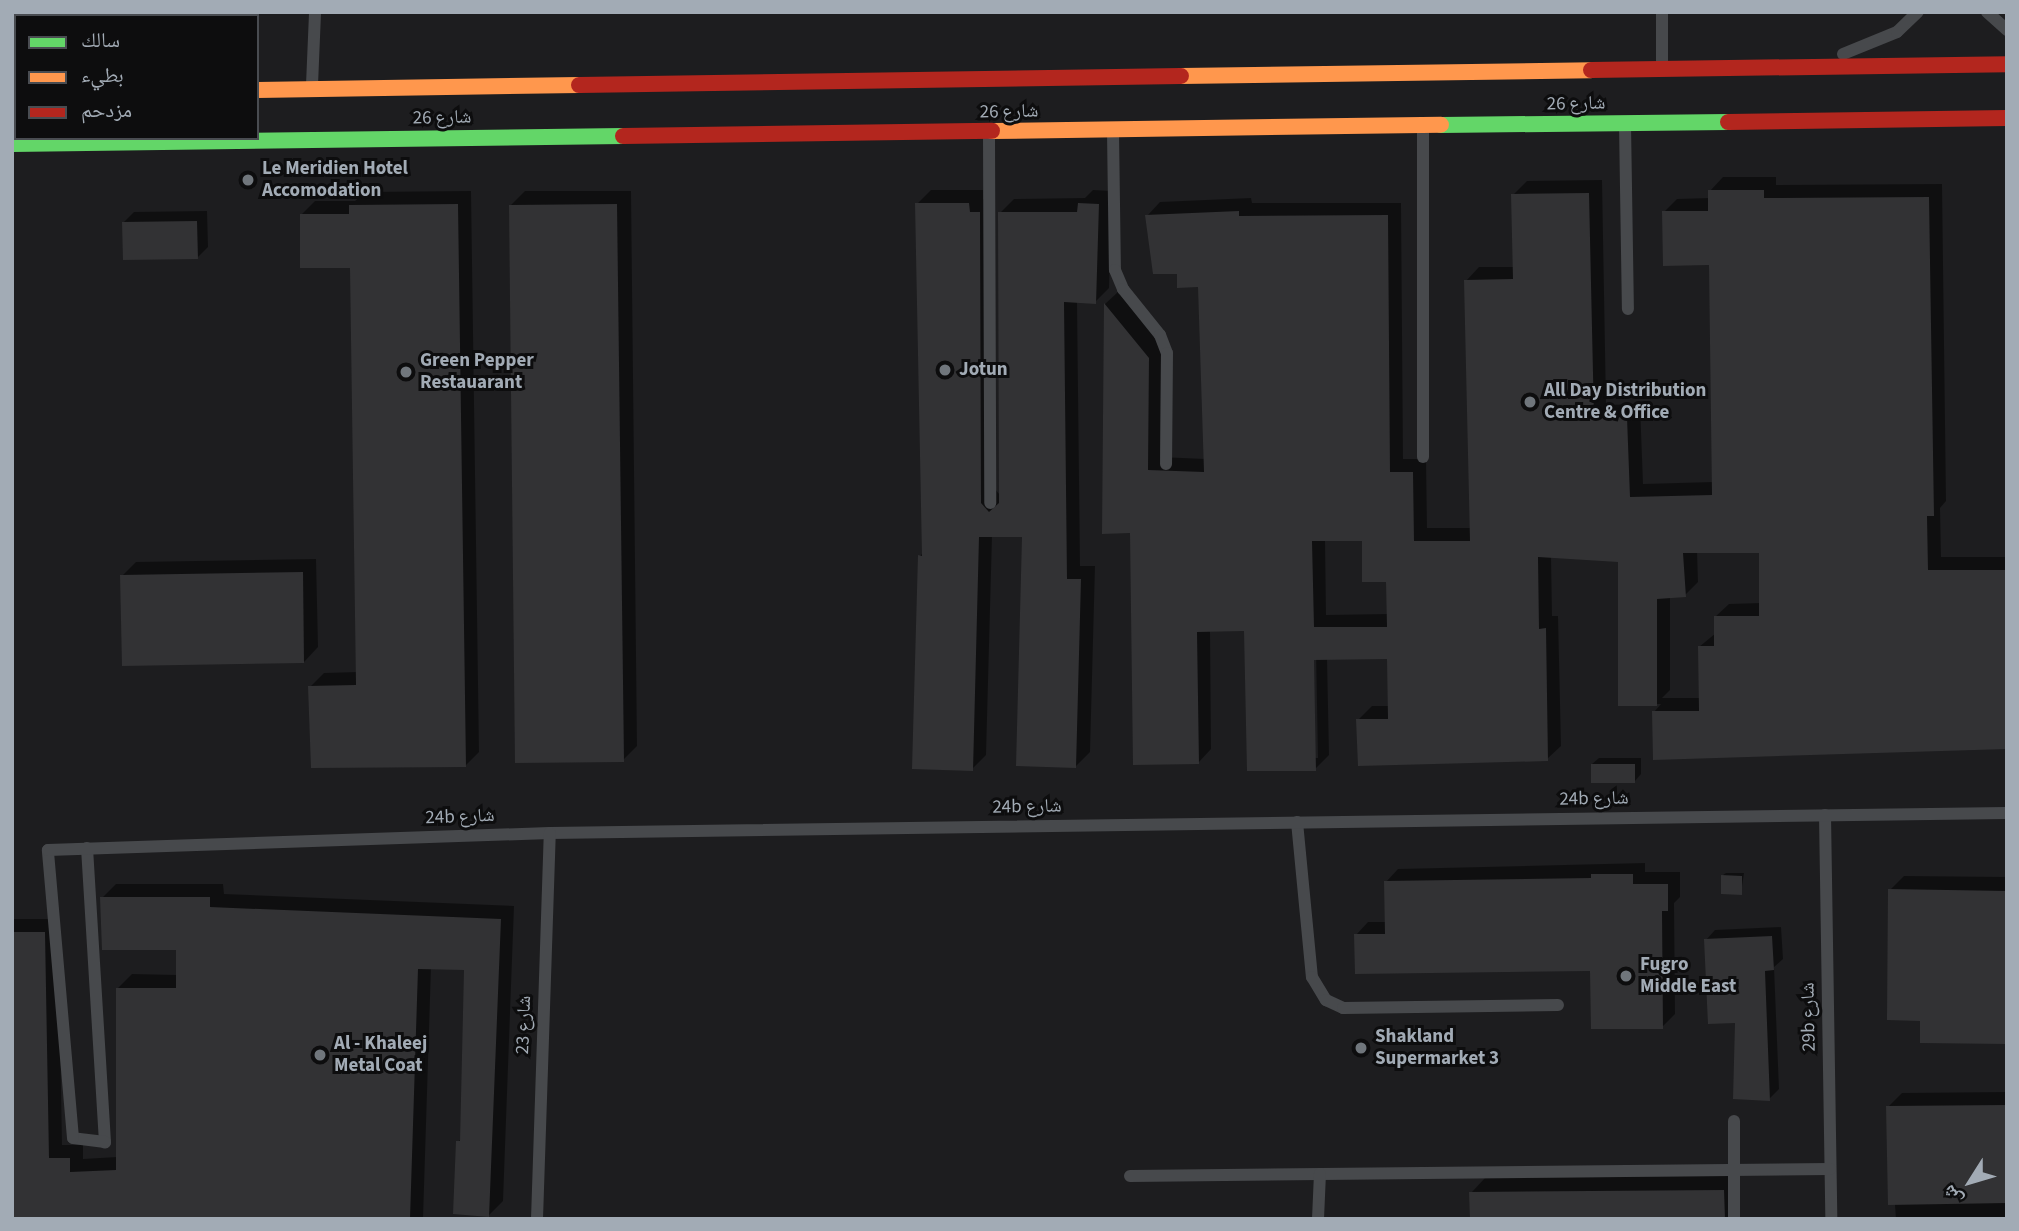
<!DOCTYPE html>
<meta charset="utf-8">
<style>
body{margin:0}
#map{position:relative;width:2019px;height:1231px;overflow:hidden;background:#131313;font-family:"Source Sans 3","Noto Naskh Arabic",sans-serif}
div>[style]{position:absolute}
.built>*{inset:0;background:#1d1d1f}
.shadow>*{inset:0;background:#0007}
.building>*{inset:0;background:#323234}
.lane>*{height:12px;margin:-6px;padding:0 6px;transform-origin:6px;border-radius:6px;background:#47494c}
.fast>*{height:16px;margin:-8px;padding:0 8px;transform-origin:8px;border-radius:8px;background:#63d668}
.slow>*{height:16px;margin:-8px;padding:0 8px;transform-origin:8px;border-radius:8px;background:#ff974d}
.jam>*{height:16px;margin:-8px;padding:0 8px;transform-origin:8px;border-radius:8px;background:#b3261e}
.dots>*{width:19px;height:19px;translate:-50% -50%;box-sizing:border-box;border:4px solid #0d0d0e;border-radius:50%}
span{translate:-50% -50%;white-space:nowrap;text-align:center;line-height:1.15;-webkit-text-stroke:6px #0d0d0e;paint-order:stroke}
.street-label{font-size:19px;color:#a2abb5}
.poi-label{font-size:19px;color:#a2abb5;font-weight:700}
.left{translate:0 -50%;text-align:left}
.frame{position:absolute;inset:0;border:14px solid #a2abb5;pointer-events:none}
.legend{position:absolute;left:14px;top:14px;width:245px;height:126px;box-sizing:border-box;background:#0d0d0e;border:2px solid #494c51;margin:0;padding:9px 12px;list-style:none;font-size:21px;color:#a2abb5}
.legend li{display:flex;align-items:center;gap:14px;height:35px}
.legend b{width:35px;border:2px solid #494c51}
.north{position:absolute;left:1935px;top:1147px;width:70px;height:70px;-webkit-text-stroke:5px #0d0d0e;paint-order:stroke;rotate:233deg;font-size:19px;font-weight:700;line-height:28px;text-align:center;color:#a2abb5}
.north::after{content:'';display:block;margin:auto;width:24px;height:32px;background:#a2abb5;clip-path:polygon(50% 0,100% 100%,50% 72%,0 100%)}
</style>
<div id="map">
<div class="built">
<i style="clip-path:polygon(evenodd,12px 12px,2007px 12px,2007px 1219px,12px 1219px,12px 12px,16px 16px,257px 16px,257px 138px,16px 138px,16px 16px)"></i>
</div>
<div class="shadow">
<i style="clip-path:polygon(evenodd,1723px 177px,1776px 177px,1776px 185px,1942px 184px,1946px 501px,1940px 508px,1941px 557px,2007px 557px,2007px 748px,1654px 712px,1661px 704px,1620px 704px,1620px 561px,1551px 556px,1552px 616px,1558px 616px,1561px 746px,1547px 759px,1358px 720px,1372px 706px,1389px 706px,1389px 657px,1327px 658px,1329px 755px,1315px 769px,1246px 629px,1210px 630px,1211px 749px,1198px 763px,1131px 531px,1104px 532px,1105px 304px,1118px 292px,1161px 344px,1160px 457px,1205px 459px,1200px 286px,1179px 272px,1147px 216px,1160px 202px,1251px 198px,1252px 203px,1401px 203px,1403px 459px,1426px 459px,1427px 528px,1471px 528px,1466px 281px,1479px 267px,1515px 267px,1513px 195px,1527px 181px,1602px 180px,1606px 405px,1640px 404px,1643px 484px,1713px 482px,1711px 263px,1664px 212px,1677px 199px,1710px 198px,1710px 191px,1723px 177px,1325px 539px,1363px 539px,1388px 580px,1388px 614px,1326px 615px,1325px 539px,1723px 177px,1697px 551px,1761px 551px,1761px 603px,1729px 604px,1715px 617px,1716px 633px,1699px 647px,1700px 698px,1662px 698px,1670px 690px,1670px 596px,1685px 595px,1698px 582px,1697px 551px,1723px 177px,1312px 651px,1316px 651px,1318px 758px,1314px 758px,1312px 651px)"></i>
<i style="clip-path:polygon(931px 190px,983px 190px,983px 199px,994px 199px,995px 489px,1000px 495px,1000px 213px,1014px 199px,1085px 198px,1093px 190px,1112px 191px,1109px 288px,1095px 302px,1077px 301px,1080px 566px,1095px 566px,1090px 752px,1076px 766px,1024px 535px,992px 536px,986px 755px,972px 769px,920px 556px,923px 553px,917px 204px)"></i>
<i style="clip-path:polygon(471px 191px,479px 752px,465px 766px,310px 687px,324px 673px,358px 672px,352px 266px,301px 215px,315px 201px,355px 201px,365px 192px)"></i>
<i style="clip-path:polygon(525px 191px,631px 191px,637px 746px,623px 760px,511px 205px)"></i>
<i style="clip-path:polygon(207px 211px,208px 247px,197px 258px,124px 222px,134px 212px)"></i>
<i style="clip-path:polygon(316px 559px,318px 647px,304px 662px,122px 576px,136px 562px)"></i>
<i style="clip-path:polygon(1599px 758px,1641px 758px,1641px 774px,1635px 781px,1592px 764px)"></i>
<i style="clip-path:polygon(1645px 863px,1645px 872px,1680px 872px,1680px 897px,1674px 903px,1675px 1014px,1662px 1027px,1592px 969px,1356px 935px,1368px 922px,1387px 922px,1386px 882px,1398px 869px)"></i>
<i style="clip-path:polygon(1726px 873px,1744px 873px,1741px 893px,1723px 875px)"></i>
<i style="clip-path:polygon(1904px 876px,2007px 877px,2007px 1042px,1922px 1019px,1890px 890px)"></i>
<i style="clip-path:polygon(116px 884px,223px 884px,224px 894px,514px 906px,503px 1201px,489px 1215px,458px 1142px,462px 1138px,465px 969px,431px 967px,423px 1219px,12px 1219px,12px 919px,58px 919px,62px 1145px,83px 1145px,83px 1159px,117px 1157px,118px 988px,132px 974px,177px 975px,177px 948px,102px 898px)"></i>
<i style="clip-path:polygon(1781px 927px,1783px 959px,1774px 967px,1779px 1089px,1769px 1099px,1706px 940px,1715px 930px)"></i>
<i style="clip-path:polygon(2007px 1092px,2007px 1219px,1896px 1219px,1888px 1107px,1902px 1093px)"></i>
<i style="clip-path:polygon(1738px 1176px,1738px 1219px,1472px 1219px,1471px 1193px,1485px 1178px)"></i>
</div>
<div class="building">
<i style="clip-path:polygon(evenodd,1708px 190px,1764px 190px,1764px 198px,1929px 197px,1934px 516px,1927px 516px,1928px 570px,2007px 570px,2007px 749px,1653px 760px,1652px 711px,1699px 711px,1698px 646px,1714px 646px,1714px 616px,1759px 616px,1759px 553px,1683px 553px,1686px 597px,1657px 599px,1657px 706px,1618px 706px,1618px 562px,1538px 557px,1539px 629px,1546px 628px,1548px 761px,1358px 766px,1356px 719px,1388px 719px,1387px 659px,1314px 660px,1316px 771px,1247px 771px,1244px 631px,1197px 632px,1199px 764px,1133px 765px,1130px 533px,1102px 534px,1104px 303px,1149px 358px,1148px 470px,1204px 472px,1198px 287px,1177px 288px,1177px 274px,1153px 274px,1145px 215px,1239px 211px,1239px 216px,1388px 215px,1390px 472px,1413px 472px,1414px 541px,1470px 541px,1464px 280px,1513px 279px,1511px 194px,1589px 193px,1594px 418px,1627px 417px,1630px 497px,1712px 495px,1709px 265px,1663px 266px,1662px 211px,1708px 211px,1708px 190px,1312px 541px,1362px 541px,1362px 582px,1386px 582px,1387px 627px,1314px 627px,1312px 541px)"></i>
<i style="clip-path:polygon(915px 203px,969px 203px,970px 212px,980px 212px,981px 503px,989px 512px,999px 503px,998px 212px,1077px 212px,1078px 203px,1099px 204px,1096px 304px,1064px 302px,1067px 579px,1081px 579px,1076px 768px,1016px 766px,1022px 537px,979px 537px,973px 771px,912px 769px,918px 555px,922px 556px)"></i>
<i style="clip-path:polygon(458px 204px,466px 767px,311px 768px,308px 686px,356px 685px,350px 268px,300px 268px,300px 214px,349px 214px,349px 205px)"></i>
<i style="clip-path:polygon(617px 204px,624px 762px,515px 763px,509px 205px)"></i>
<i style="clip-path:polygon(197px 221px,198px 259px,123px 260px,122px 222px)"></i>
<i style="clip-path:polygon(303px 572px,304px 663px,122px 666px,120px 575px)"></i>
<i style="clip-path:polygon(1591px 764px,1635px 764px,1635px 783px,1591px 783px)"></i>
<i style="clip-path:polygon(1591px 874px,1633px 874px,1633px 884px,1668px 884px,1668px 911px,1662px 911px,1663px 1029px,1591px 1029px,1590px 971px,1355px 974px,1354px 934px,1385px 934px,1384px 881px,1591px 878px)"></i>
<i style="clip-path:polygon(1721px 875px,1742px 876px,1742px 895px,1721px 894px)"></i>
<i style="clip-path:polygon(1888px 889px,2007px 891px,2007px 1044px,1920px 1043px,1920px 1021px,1887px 1020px)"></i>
<i style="clip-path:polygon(100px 897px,210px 897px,210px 907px,501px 919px,489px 1217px,453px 1214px,456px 1141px,460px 1141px,464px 970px,418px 969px,410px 1219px,12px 1219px,12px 932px,45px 932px,49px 1158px,70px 1158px,70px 1172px,116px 1170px,116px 988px,176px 988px,176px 950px,102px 950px)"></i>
<i style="clip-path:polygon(1772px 936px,1774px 970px,1765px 971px,1770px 1101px,1733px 1099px,1735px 1023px,1708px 1024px,1704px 939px)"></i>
<i style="clip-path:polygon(2007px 1105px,2007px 1203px,1888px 1205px,1886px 1106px)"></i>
<i style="clip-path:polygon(1724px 1190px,1725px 1219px,1470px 1219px,1469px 1192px)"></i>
</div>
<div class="lane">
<i style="left:1987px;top:12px;width:27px;rotate:42deg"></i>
<i style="left:1843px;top:54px;width:58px;rotate:-22.2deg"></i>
<i style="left:1897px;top:32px;width:29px;rotate:-44deg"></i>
<i style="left:1662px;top:68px;width:56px;rotate:-90deg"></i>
<i style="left:312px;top:85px;width:73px;rotate:-87.6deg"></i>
<i style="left:1625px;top:124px;width:185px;rotate:89.1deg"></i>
<i style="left:1423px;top:128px;width:329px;rotate:90deg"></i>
<i style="left:1113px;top:132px;width:138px;rotate:89.2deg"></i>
<i style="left:1115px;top:270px;width:21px;rotate:67deg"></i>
<i style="left:1123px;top:289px;width:59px;rotate:51.2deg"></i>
<i style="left:1160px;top:335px;width:19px;rotate:69deg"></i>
<i style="left:1167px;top:353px;width:111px;rotate:90.5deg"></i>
<i style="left:989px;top:134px;width:369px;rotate:89.8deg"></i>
<i style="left:1825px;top:815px;width:404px;rotate:89.1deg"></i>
<i style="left:1297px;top:822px;width:156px;rotate:84.5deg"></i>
<i style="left:1312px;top:977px;width:27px;rotate:59deg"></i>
<i style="left:1326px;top:1000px;width:19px;rotate:25deg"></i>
<i style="left:1343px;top:1008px;width:215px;rotate:-0.8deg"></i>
<i style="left:87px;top:848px;width:295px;rotate:86.5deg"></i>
<i style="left:105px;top:1142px;width:32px;rotate:-173deg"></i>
<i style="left:73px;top:1138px;width:289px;rotate:-95deg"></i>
<i style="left:48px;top:850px;width:502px;rotate:-1.94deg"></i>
<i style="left:550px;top:833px;width:1457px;rotate:-0.79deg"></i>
<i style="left:1130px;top:1176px;width:700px;rotate:-0.57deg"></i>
<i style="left:537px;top:1219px;width:386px;rotate:-88.1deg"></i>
<i style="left:1318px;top:1219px;width:45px;rotate:-87.5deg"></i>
<i style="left:1734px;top:1219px;width:98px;rotate:-90deg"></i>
</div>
<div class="fast">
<i style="left:12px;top:96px;width:4px"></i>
<i style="left:1441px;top:125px;width:287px;rotate:-0.6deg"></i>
<i style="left:12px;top:144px;width:611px;rotate:-0.75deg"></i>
</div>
<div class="slow">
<i style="left:1181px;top:76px;width:410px;rotate:-0.8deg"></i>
<i style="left:257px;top:90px;width:322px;rotate:-0.9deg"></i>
<i style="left:992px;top:131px;width:449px;rotate:-0.8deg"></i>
</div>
<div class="jam">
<i style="left:1591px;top:70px;width:416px;rotate:-0.8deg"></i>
<i style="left:579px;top:85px;width:602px;rotate:-0.86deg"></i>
<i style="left:1728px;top:122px;width:279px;rotate:-0.8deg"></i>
<i style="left:623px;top:136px;width:369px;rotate:-0.8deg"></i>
</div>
<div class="dots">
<i style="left:248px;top:180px;background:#70767c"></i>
<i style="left:945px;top:370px;background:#70767c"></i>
<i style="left:406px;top:372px;background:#70767c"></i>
<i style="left:1530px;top:402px;background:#70767c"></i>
<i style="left:1626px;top:976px;background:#70767c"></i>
<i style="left:1361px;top:1048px;background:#70767c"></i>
<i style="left:320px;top:1055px;background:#70767c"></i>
</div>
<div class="street-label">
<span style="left:1576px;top:104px;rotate:-1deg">شارع 26</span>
<span style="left:1009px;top:112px;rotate:-1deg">شارع 26</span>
<span style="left:442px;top:118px;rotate:-1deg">شارع 26</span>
<span style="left:1594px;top:799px;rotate:-1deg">24b شارع</span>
<span style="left:1027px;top:807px;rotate:-1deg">24b شارع</span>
<span style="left:460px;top:817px;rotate:-2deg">24b شارع</span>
<span style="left:1809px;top:1017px;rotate:-91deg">29b شارع</span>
<span style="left:524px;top:1025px;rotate:-88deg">شارع 23</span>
</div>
<div class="poi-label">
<span class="left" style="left:262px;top:180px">Le Meridien Hotel<br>Accomodation</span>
<span class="left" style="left:420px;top:372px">Green Pepper<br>Restauarant</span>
<span class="left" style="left:959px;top:370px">Jotun</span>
<span class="left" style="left:1544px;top:402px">All Day Distribution<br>Centre &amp; Office</span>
<span class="left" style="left:1640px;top:976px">Fugro<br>Middle East</span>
<span class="left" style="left:1375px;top:1048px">Shakland<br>Supermarket 3</span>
<span class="left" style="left:334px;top:1055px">Al - Khaleej<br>Metal Coat</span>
</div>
<div class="frame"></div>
<ul class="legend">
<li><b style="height:9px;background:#63d668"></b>سالك</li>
<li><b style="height:9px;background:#ff974d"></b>بطيء</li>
<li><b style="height:9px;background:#b3261e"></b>مزدحم</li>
</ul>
<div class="north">ش</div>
</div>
